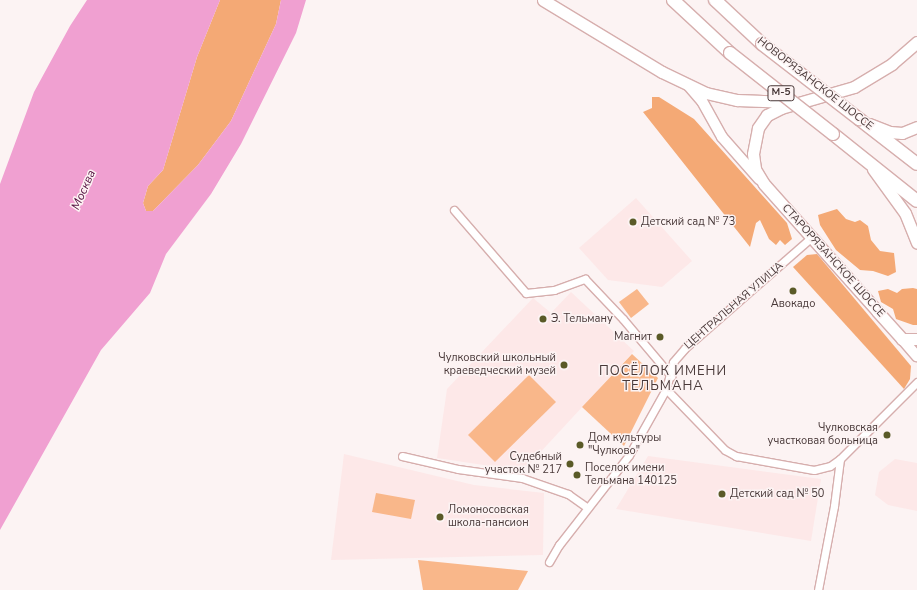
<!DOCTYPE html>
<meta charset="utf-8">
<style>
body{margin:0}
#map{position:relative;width:917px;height:590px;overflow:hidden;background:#fcf3f3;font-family:"Nunito Sans",sans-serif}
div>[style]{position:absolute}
.built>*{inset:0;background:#fde8e8}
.green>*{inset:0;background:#f9b78a}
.forest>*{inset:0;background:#f4a975}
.water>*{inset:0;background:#f0a0d1}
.roads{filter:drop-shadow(1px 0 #d6aead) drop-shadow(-1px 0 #d6aead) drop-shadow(0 1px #d6aead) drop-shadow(0 -1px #d6aead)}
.minor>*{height:7px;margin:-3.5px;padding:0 3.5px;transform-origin:3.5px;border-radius:3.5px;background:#fff}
.secondary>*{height:10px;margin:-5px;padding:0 5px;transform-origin:5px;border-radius:5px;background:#fff}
.primary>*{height:11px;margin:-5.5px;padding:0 5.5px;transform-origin:5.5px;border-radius:5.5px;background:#fff}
.trunk>*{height:12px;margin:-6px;padding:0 6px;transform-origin:6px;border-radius:6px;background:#fff}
.bridges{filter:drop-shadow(1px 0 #d6aead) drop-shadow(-1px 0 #d6aead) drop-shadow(0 1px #d6aead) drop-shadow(0 -1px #d6aead)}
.trunk-bridge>*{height:12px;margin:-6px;padding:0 6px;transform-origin:6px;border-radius:6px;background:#fff}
.dots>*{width:11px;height:11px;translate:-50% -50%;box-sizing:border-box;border:2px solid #fcf3f3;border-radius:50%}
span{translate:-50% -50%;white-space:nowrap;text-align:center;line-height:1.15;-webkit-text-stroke:3px #fcf3f3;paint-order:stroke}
.shield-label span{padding:1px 3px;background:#fcf3f3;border:1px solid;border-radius:3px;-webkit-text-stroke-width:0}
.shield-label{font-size:10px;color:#483838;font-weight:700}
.street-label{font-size:11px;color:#483838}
.poi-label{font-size:11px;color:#483838}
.left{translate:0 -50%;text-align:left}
.right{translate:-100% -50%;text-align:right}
.water-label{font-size:12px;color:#520d3e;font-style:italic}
.quarter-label{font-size:13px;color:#483838;letter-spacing:1px}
</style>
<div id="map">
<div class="built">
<i style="clip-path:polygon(636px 198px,692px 261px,662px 287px,608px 280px,579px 248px)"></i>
<i style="clip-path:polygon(571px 292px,634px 351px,523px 471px,437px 458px,447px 389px,533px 298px,551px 313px)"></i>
<i style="clip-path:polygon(344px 454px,474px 485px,544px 493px,543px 555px,331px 560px)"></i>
<i style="clip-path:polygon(648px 456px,821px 479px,811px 541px,616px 509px)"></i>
<i style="clip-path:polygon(895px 459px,917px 463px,917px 511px,888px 505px,875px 495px,879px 472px)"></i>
</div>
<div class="green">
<i style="clip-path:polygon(637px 289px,649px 304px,631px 318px,619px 302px)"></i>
<i style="clip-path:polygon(632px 354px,658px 378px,624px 446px,582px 407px)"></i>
<i style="clip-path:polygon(529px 375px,556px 402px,495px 462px,468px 435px)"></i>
<i style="clip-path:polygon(376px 493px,415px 500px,411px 519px,372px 512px)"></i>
<i style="clip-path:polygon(418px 560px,528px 571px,518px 590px,423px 590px)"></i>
</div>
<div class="forest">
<i style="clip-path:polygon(220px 0,281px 0,276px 24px,231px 121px,198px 165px,153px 211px,146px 211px,143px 203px,148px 186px,163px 170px,197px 57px)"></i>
<i style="clip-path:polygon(652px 97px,659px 97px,694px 119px,787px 223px,792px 239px,785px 245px,780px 240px,776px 245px,769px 239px,760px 220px,756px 223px,750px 247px,643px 112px,652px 108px)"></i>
<i style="clip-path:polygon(837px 209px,846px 219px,855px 222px,860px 220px,868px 226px,871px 240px,880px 251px,894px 253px,896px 272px,888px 276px,873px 271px,860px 270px,836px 250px,820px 225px,818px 215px)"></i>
<i style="clip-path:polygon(817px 254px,911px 366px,910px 379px,904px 389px,793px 267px,807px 255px)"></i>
<i style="clip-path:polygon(913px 288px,917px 289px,917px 325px,913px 325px,896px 319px,893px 309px,881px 302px,878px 291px,888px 289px,897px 293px,902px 289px)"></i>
</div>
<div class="water">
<i style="clip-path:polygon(87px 0,220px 0,197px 57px,163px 170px,148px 186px,143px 203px,146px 211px,153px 211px,198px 165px,231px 121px,276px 24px,281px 0,306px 0,296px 33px,241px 144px,211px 194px,166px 254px,150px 293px,101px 350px,0 530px,0 184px,34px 92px,70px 26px)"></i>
</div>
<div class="roads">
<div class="minor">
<i style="left:454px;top:210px;width:110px;rotate:49.1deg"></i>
<i style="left:526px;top:293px;width:28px;rotate:-6deg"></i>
<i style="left:554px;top:290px;width:33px;rotate:-20deg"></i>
<i style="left:585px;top:279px;width:55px;rotate:46.5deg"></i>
<i style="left:623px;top:319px;width:75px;rotate:49.9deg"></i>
<i style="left:666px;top:389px;width:85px;rotate:46deg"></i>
<i style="left:725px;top:450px;width:13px;rotate:29deg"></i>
<i style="left:736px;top:456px;width:79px;rotate:10.2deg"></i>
<i style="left:814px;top:470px;width:16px;rotate:-14deg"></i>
<i style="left:830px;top:466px;width:12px;rotate:-35deg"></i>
<i style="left:840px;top:459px;width:109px;rotate:-45deg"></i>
<i style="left:402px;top:456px;width:57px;rotate:13.1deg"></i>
<i style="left:458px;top:469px;width:65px;rotate:8deg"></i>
<i style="left:522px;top:478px;width:49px;rotate:19.2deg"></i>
<i style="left:568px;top:494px;width:24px;rotate:35deg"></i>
<i style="left:549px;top:562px;width:20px;rotate:-60deg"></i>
<i style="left:559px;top:545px;width:114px;rotate:-52.1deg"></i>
<i style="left:629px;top:455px;width:76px;rotate:-60.7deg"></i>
<i style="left:666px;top:389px;width:28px;rotate:-75deg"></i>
<i style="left:673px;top:362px;width:18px;rotate:-49deg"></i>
<i style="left:685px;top:348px;width:169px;rotate:-41.2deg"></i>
<i style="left:818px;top:590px;width:86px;rotate:-79.2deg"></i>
<i style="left:834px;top:506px;width:47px;rotate:-82.7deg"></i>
</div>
<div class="secondary">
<i style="left:688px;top:85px;width:21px;rotate:49deg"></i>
<i style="left:702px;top:101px;width:41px;rotate:60.9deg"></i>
<i style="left:722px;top:137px;width:56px;rotate:48.6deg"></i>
<i style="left:902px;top:339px;width:23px;rotate:49deg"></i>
</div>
<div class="primary">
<i style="left:543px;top:0;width:139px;rotate:31.2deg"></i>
<i style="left:662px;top:72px;width:49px;rotate:25.5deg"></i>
<i style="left:706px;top:93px;width:32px;rotate:13deg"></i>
<i style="left:737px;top:100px;width:52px;rotate:2.2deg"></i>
<i style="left:917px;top:42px;width:33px;rotate:139deg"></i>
<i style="left:892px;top:64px;width:44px;rotate:148.8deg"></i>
<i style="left:854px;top:87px;width:76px;rotate:164deg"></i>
<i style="left:781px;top:108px;width:16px;rotate:153deg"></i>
<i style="left:767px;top:115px;width:16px;rotate:125deg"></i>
<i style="left:758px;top:128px;width:26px;rotate:101deg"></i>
<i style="left:753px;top:154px;width:15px;rotate:82deg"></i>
<i style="left:755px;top:169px;width:17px;rotate:59deg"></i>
<i style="left:764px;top:184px;width:170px;rotate:48.3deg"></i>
<i style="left:877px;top:311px;width:38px;rotate:48deg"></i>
<i style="left:902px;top:339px;width:15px"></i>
<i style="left:869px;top:124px;width:22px;rotate:21deg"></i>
<i style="left:890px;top:132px;width:12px;rotate:5deg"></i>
<i style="left:902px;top:133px;width:16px;rotate:-22deg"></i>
<i style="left:873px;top:169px;width:54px;rotate:54deg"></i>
<i style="left:905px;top:213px;width:32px;rotate:68deg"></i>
</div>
<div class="trunk">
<i style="left:673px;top:0;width:78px;rotate:42.9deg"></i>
<i style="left:715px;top:0;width:64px;rotate:43.1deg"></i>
<i style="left:859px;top:119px;width:73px;rotate:37.8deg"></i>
<i style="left:833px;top:134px;width:107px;rotate:38.6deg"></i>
</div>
</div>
<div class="bridges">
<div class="trunk-bridge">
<i style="left:762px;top:44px;width:123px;rotate:37.7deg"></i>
<i style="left:730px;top:53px;width:131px;rotate:38.2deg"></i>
</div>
</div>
<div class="dots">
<i style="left:633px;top:222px;background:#5a5a27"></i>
<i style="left:793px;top:291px;background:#5a5a27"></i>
<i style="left:543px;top:319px;background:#5a5a27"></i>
<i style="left:660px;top:337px;background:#5a5a27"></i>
<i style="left:564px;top:365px;background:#5a5a27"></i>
<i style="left:887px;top:435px;background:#5a5a27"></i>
<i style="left:580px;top:445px;background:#5a5a27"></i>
<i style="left:570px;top:464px;background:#5a5a27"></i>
<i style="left:577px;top:475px;background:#5a5a27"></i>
<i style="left:722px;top:494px;background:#5a5a27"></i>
<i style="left:440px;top:517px;background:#5a5a27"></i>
</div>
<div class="shield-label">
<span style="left:781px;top:93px">М-5</span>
</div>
<div class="street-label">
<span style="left:815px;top:84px;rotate:38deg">НОВОРЯЗАНСКОЕ ШОССЕ</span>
<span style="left:833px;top:261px;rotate:48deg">СТАРОРЯЗАНСКОЕ ШОССЕ</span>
<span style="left:734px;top:306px;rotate:-41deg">ЦЕНТРАЛЬНАЯ УЛИЦА</span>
</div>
<div class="poi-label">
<span class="left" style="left:641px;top:222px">Детский сад № 73</span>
<span style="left:793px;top:304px">Авокадо</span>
<span class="left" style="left:551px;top:319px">Э. Тельману</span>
<span class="right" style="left:652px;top:337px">Магнит</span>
<span class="right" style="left:556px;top:365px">Чулковский школьный<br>краеведческий музей</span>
<span class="right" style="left:878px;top:435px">Чулковская<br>участковая больница</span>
<span class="left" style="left:588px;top:445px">Дом культуры<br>"Чулково"</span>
<span class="right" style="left:562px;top:464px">Судебный<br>участок № 217</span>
<span class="left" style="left:585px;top:475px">Поселок имени<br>Тельмана 140125</span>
<span class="left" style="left:730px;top:494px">Детский сад № 50</span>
<span class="left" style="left:448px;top:517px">Ломоносовская<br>школа-пансион</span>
</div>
<div class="water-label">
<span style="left:84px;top:190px;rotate:-66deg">Москва</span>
</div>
<div class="quarter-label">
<span style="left:663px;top:379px">ПОСЁЛОК ИМЕНИ<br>ТЕЛЬМАНА</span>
</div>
</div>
